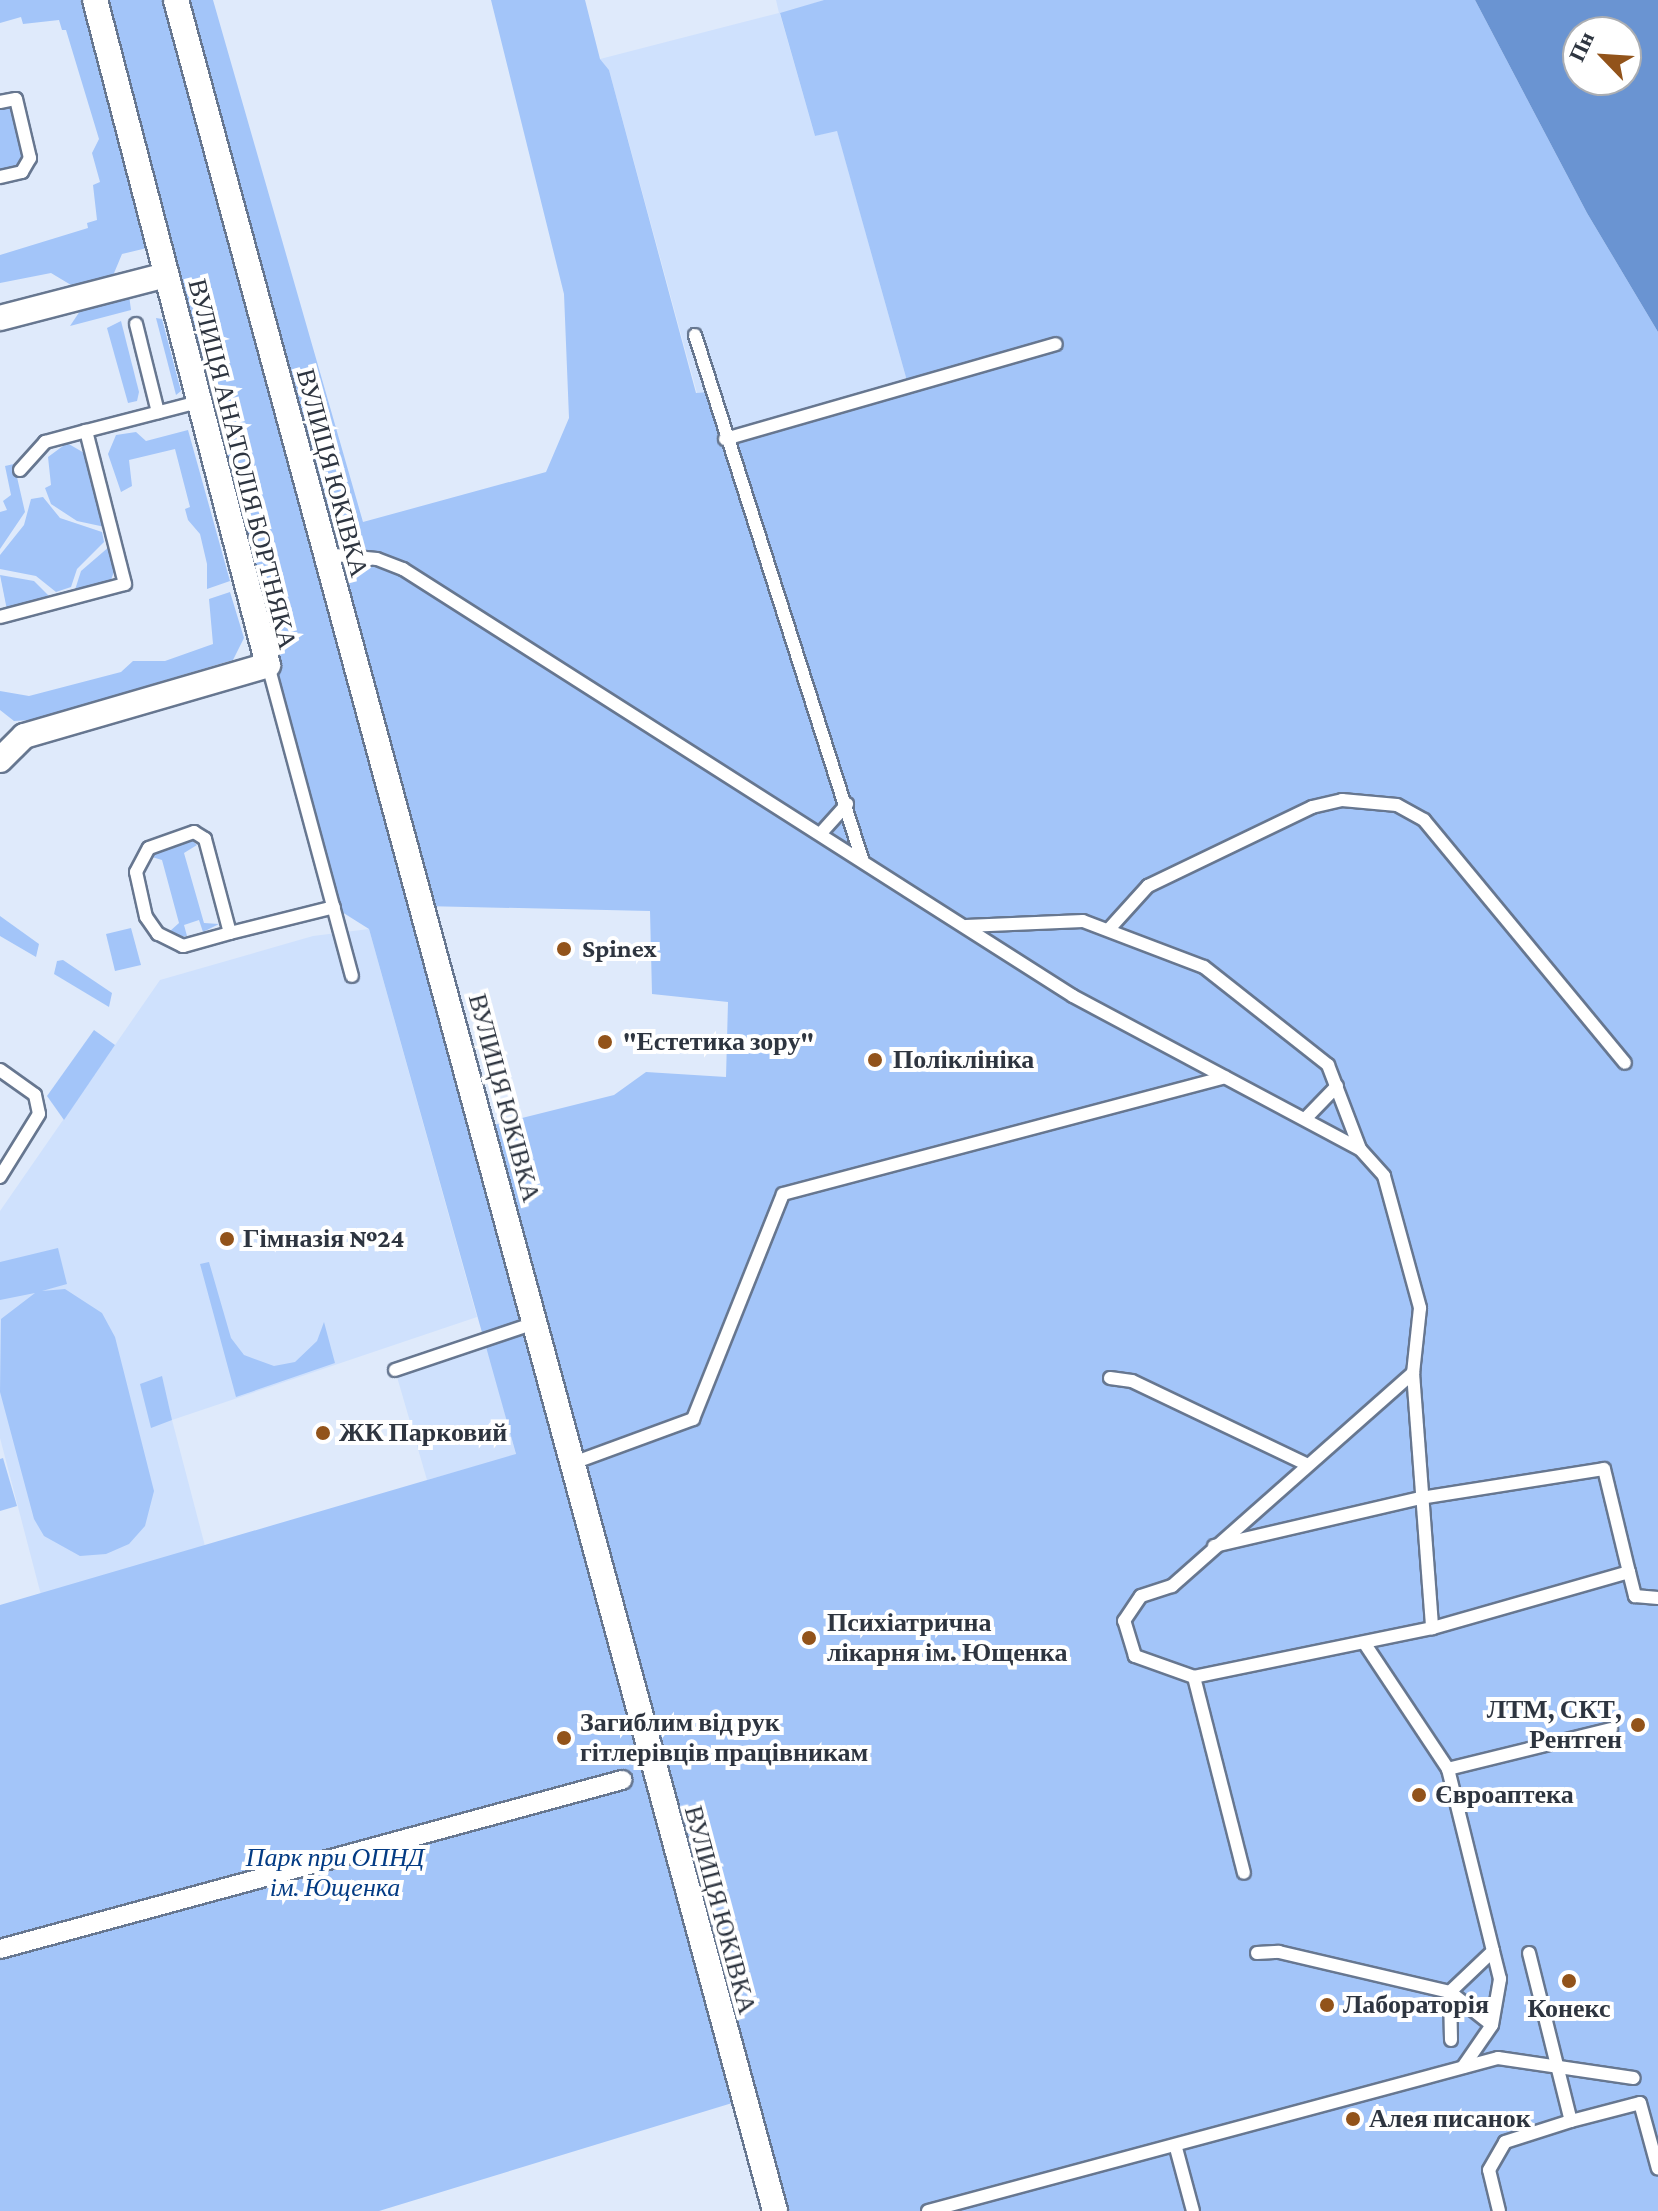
<!DOCTYPE html>
<meta charset="utf-8">
<style>
body{margin:0}
#map{position:relative;width:1658px;height:2211px;overflow:hidden;background:#dfeafb;font-family:"Crimson Pro",serif}
div>[style]{position:absolute}
.built>*{inset:0;background:#cfe1fd}
.green>*{inset:0;background:#a3c5f9}
.water>*{inset:0;background:#6a94d2}
.roads{filter:drop-shadow(2px 0 #677790) drop-shadow(-2px 0 #677790) drop-shadow(0 2px #677790) drop-shadow(0 -2px #677790)}
.service>*{height:12px;margin:-6px;padding:0 6px;transform-origin:6px;border-radius:6px;background:#fff}
.pedestrian>*{height:18px;margin:-9px;padding:0 9px;transform-origin:9px;border-radius:9px;background:#fff}
.minor>*{height:24px;margin:-12px;padding:0 12px;transform-origin:12px;border-radius:12px;background:#fff}
.dots>*{width:22px;height:22px;translate:-50% -50%;box-sizing:border-box;border:4px solid #fff;border-radius:50%}
span{translate:-50% -50%;white-space:nowrap;text-align:center;line-height:1.15;-webkit-text-stroke:8px #fff;paint-order:stroke}
.street-label{font-size:26px;color:#2e3540}
.poi-label{font-size:26px;color:#2e3540;font-weight:700}
.left{translate:0 -50%;text-align:left}
.right{translate:-100% -50%;text-align:right}
.park-label{font-size:26px;color:#033b84;font-style:italic}
.north{position:absolute;left:1562px;top:16px;width:80px;height:80px;box-sizing:border-box;background:#fff;border:2px solid #abaeb3;border-radius:50%;rotate:295deg;font-size:22px;font-weight:700;line-height:32px;text-align:center;color:#2e3540}
.north::after{content:'';display:block;margin:auto;width:28px;height:36px;background:#92531a;clip-path:polygon(50% 0,100% 100%,50% 72%,0 100%)}
</style>
<div id="map">
<div class="built">
<i style="clip-path:polygon(776px 0,824px 0,780px 14px,815px 136px,837px 130px,909px 388px,725px 439px,697px 393px,609px 70px,600px 59px,779px 13px)"></i>
<i style="clip-path:polygon(369px 929px,477px 1317px,172px 1420px,205px 1546px,41px 1595px,0 1438px,0 1211px,160px 980px,313px 936px)"></i>
<i style="clip-path:polygon(485px 1339px,516px 1455px,427px 1480px,395px 1370px)"></i>
</div>
<div class="green">
<i style="clip-path:polygon(0 0,81px 0,147px 248px,122px 254px,112px 278px,76px 288px,51px 273px,0 283px,0 255px,88px 228px,87px 223px,97px 220px,93px 185px,100px 182px,92px 153px,99px 139px,66px 30px,62px 30px,59px 20px,23px 24px,21px 17px,0 23px)"></i>
<i style="clip-path:polygon(evenodd,94px 0,213px 0,363px 522px,546px 472px,569px 418px,564px 294px,491px 0,585px 0,600px 59px,609px 70px,696px 393px,711px 392px,725px 438px,909px 388px,837px 131px,815px 136px,780px 13px,824px 0,1475px 0,1587px 213px,1658px 332px,1658px 2211px,775px 2211px,742px 2100px,379px 2211px,0 2211px,0 1605px,516px 1454px,369px 929px,334px 907px,94px 0,423px 906px,650px 911px,652px 994px,728px 1002px,726px 1077px,646px 1072px,614px 1095px,482px 1128px,423px 906px)"></i>
<i style="clip-path:polygon(16px 99px,28px 165px,0 177px,0 102px)"></i>
<i style="clip-path:polygon(129px 295px,131px 310px,70px 326px,82px 308px)"></i>
<i style="clip-path:polygon(156px 318px,162px 319px,181px 391px,176px 395px)"></i>
<i style="clip-path:polygon(121px 321px,139px 392px,137px 401px,128px 403px,107px 328px)"></i>
<i style="clip-path:polygon(188px 430px,230px 581px,207px 589px,207px 564px,200px 534px,188px 520px,185px 509px,190px 507px,175px 449px,129px 460px,132px 486px,121px 492px,108px 454px,116px 435px,136px 432px,146px 441px)"></i>
<i style="clip-path:polygon(67px 443px,86px 454px,105px 527px,77px 521px,51px 504px,45px 488px,51px 485px,48px 457px)"></i>
<i style="clip-path:polygon(14px 464px,25px 512px,0 549px,0 512px,7px 510px,3px 501px,11px 495px,5px 466px)"></i>
<i style="clip-path:polygon(43px 497px,60px 518px,102px 532px,104px 542px,77px 569px,71px 587px,56px 592px,36px 576px,0 569px,0 555px,24px 525px,31px 499px)"></i>
<i style="clip-path:polygon(110px 546px,115px 569px,111px 580px,74px 593px,81px 571px)"></i>
<i style="clip-path:polygon(0 575px,34px 581px,51px 598px,7px 610px)"></i>
<i style="clip-path:polygon(230px 592px,244px 638px,233px 660px,31px 720px,14px 721px,0 710px,0 691px,29px 696px,121px 672px,133px 661px,165px 661px,213px 644px,209px 599px)"></i>
<i style="clip-path:polygon(191px 839px,197px 845px,184px 853px,204px 923px,219px 924px,203px 932px,199px 920px,184px 925px,187px 936px,180px 937px,169px 932px,179px 923px,162px 860px,152px 857px,156px 850px)"></i>
<i style="clip-path:polygon(0 916px,39px 944px,36px 957px,0 936px)"></i>
<i style="clip-path:polygon(131px 928px,141px 965px,115px 971px,106px 934px)"></i>
<i style="clip-path:polygon(63px 960px,112px 993px,109px 1007px,54px 974px,57px 961px)"></i>
<i style="clip-path:polygon(94px 1030px,115px 1045px,64px 1120px,47px 1096px)"></i>
<i style="clip-path:polygon(58px 1248px,67px 1284px,42px 1291px,65px 1289px,102px 1313px,115px 1337px,154px 1491px,145px 1526px,129px 1544px,106px 1554px,80px 1556px,44px 1536px,34px 1519px,0 1392px,1px 1319px,35px 1293px,0 1300px,0 1262px)"></i>
<i style="clip-path:polygon(209px 1262px,231px 1338px,244px 1355px,274px 1366px,295px 1362px,317px 1341px,324px 1322px,335px 1363px,236px 1397px,200px 1264px)"></i>
<i style="clip-path:polygon(162px 1376px,172px 1420px,151px 1428px,140px 1384px)"></i>
<i style="clip-path:polygon(3px 1458px,17px 1506px,0 1511px,0 1459px)"></i>
</div>
<div class="water">
<i style="clip-path:polygon(evenodd,1475px 0,1658px 0,1658px 332px,1587px 213px,1475px 0,1578px 32px,1626px 32px,1626px 80px,1578px 80px,1578px 32px)"></i>
</div>
<div class="roads">
<div class="service">
<i style="left:0;top:102px;width:16px;rotate:-11deg"></i>
<i style="left:16px;top:99px;width:61px;rotate:76.7deg"></i>
<i style="left:30px;top:158px;width:16px;rotate:120deg"></i>
<i style="left:22px;top:172px;width:23px;rotate:167deg"></i>
<i style="left:136px;top:324px;width:91px;rotate:76deg"></i>
<i style="left:695px;top:335px;width:550px;rotate:72.32deg"></i>
<i style="left:725px;top:439px;width:344px;rotate:-16deg"></i>
<i style="left:20px;top:470px;width:38px;rotate:-48deg"></i>
<i style="left:45px;top:442px;width:42px;rotate:-15deg"></i>
<i style="left:324px;top:554px;width:53px;rotate:5.4deg"></i>
<i style="left:377px;top:559px;width:28px;rotate:21deg"></i>
<i style="left:403px;top:569px;width:794px;rotate:32.51deg"></i>
<i style="left:1073px;top:996px;width:325px;rotate:28.1deg"></i>
<i style="left:1360px;top:1149px;width:36px;rotate:48deg"></i>
<i style="left:1384px;top:1176px;width:137px;rotate:74.7deg"></i>
<i style="left:1420px;top:1308px;width:65px;rotate:96.1deg"></i>
<i style="left:1413px;top:1373px;width:256px;rotate:85.7deg"></i>
<i style="left:1432px;top:1628px;width:243px;rotate:168.4deg"></i>
<i style="left:1194px;top:1677px;width:202px;rotate:75.7deg"></i>
<i style="left:0;top:617px;width:129px;rotate:-14.8deg"></i>
<i style="left:125px;top:584px;width:158px;rotate:-104.3deg"></i>
<i style="left:86px;top:431px;width:116px;rotate:-14.5deg"></i>
<i style="left:268px;top:665px;width:322px;rotate:74.9deg"></i>
<i style="left:821px;top:833px;width:39px;rotate:-48deg"></i>
<i style="left:966px;top:926px;width:117px;rotate:-2.4deg"></i>
<i style="left:1083px;top:921px;width:129px;rotate:20.8deg"></i>
<i style="left:1204px;top:967px;width:158px;rotate:38.3deg"></i>
<i style="left:1328px;top:1065px;width:90px;rotate:69.1deg"></i>
<i style="left:1110px;top:928px;width:57px;rotate:-47.9deg"></i>
<i style="left:1148px;top:886px;width:182px;rotate:-25.7deg"></i>
<i style="left:1312px;top:807px;width:31px;rotate:-13deg"></i>
<i style="left:1342px;top:800px;width:55px;rotate:5.2deg"></i>
<i style="left:1397px;top:805px;width:31px;rotate:29deg"></i>
<i style="left:1424px;top:820px;width:315px;rotate:50.4deg"></i>
<i style="left:230px;top:933px;width:49px;rotate:164.5deg"></i>
<i style="left:183px;top:946px;width:28px;rotate:-154deg"></i>
<i style="left:158px;top:934px;width:21px;rotate:-125deg"></i>
<i style="left:146px;top:917px;width:46px;rotate:-102.5deg"></i>
<i style="left:136px;top:872px;width:27px;rotate:-62deg"></i>
<i style="left:149px;top:848px;width:48px;rotate:-19.6deg"></i>
<i style="left:194px;top:832px;width:13px;rotate:32deg"></i>
<i style="left:205px;top:839px;width:97px;rotate:75.1deg"></i>
<i style="left:230px;top:933px;width:107px;rotate:-14deg"></i>
<i style="left:0;top:1070px;width:43px;rotate:35.5deg"></i>
<i style="left:35px;top:1095px;width:19px;rotate:78deg"></i>
<i style="left:39px;top:1114px;width:74px;rotate:121.8deg"></i>
<i style="left:1305px;top:1119px;width:46px;rotate:-45.9deg"></i>
<i style="left:395px;top:1370px;width:148px;rotate:-18.6deg"></i>
<i style="left:1110px;top:1378px;width:22px;rotate:8deg"></i>
<i style="left:1132px;top:1381px;width:193px;rotate:25.5deg"></i>
<i style="left:573px;top:1463px;width:128px;rotate:-20.1deg"></i>
<i style="left:693px;top:1419px;width:242px;rotate:-68.2deg"></i>
<i style="left:783px;top:1194px;width:457px;rotate:-14.8deg"></i>
<i style="left:1214px;top:1546px;width:212px;rotate:-13.1deg"></i>
<i style="left:1421px;top:1498px;width:185px;rotate:-9deg"></i>
<i style="left:1604px;top:1469px;width:106px;rotate:76.4deg"></i>
<i style="left:1629px;top:1572px;width:205px;rotate:164.1deg"></i>
<i style="left:1629px;top:1572px;width:25px;rotate:76deg"></i>
<i style="left:1635px;top:1596px;width:23px;rotate:5deg"></i>
<i style="left:1365px;top:1644px;width:150px;rotate:56.4deg"></i>
<i style="left:1448px;top:1769px;width:187px;rotate:76.1deg"></i>
<i style="left:1493px;top:1951px;width:59px;rotate:136.4deg"></i>
<i style="left:1450px;top:1992px;width:53px;rotate:38.2deg"></i>
<i style="left:1194px;top:1677px;width:63px;rotate:-160.4deg"></i>
<i style="left:1135px;top:1656px;width:37px;rotate:-107deg"></i>
<i style="left:1124px;top:1621px;width:30px;rotate:-56deg"></i>
<i style="left:1141px;top:1596px;width:33px;rotate:-18deg"></i>
<i style="left:1172px;top:1586px;width:322px;rotate:-41.5deg"></i>
<i style="left:1448px;top:1769px;width:168px;rotate:-13.8deg"></i>
<i style="left:1257px;top:1953px;width:22px;rotate:-3deg"></i>
<i style="left:1279px;top:1952px;width:176px;rotate:13.2deg"></i>
<i style="left:1450px;top:1992px;width:48px;rotate:88.8deg"></i>
<i style="left:1529px;top:1953px;width:173px;rotate:76deg"></i>
<i style="left:1463px;top:2067px;width:51px;rotate:-55.4deg"></i>
<i style="left:1492px;top:2025px;width:47px;rotate:-80.1deg"></i>
<i style="left:1500px;top:1979px;width:29px;rotate:-104deg"></i>
<i style="left:1176px;top:2148px;width:65px;rotate:74.9deg"></i>
<i style="left:928px;top:2211px;width:590px;rotate:-15.03deg"></i>
<i style="left:1498px;top:2058px;width:137px;rotate:8.4deg"></i>
<i style="left:1499px;top:2211px;width:42px;rotate:-103.7deg"></i>
<i style="left:1489px;top:2170px;width:32px;rotate:-60deg"></i>
<i style="left:1505px;top:2142px;width:69px;rotate:-17.7deg"></i>
<i style="left:1571px;top:2121px;width:71px;rotate:-14.6deg"></i>
<i style="left:1640px;top:2103px;width:68px;rotate:74.7deg"></i>
</div>
<div class="pedestrian">
<i style="left:0;top:1949px;width:645px;rotate:-15.2deg"></i>
</div>
<div class="minor">
<i style="left:176px;top:0;width:2291px;rotate:74.84deg"></i>
<i style="left:0;top:318px;width:171px;rotate:-14.5deg"></i>
<i style="left:0;top:760px;width:34px;rotate:-45deg"></i>
<i style="left:24px;top:736px;width:254px;rotate:-16.2deg"></i>
<i style="left:268px;top:665px;width:687px;rotate:-104.58deg"></i>
</div>
</div>
<div class="dots">
<i style="left:564px;top:949px;background:#92531a"></i>
<i style="left:605px;top:1042px;background:#92531a"></i>
<i style="left:875px;top:1060px;background:#92531a"></i>
<i style="left:227px;top:1239px;background:#92531a"></i>
<i style="left:323px;top:1433px;background:#92531a"></i>
<i style="left:809px;top:1638px;background:#92531a"></i>
<i style="left:1638px;top:1725px;background:#92531a"></i>
<i style="left:564px;top:1738px;background:#92531a"></i>
<i style="left:1419px;top:1795px;background:#92531a"></i>
<i style="left:1569px;top:1981px;background:#92531a"></i>
<i style="left:1327px;top:2005px;background:#92531a"></i>
<i style="left:1353px;top:2119px;background:#92531a"></i>
</div>
<div class="street-label">
<span style="left:242px;top:464px;rotate:76deg">ВУЛИЦЯ АНАТОЛІЯ БОРТНЯКА</span>
<span style="left:332px;top:473px;rotate:75deg">ВУЛИЦЯ ЮКІВКА</span>
<span style="left:504px;top:1098px;rotate:75deg">ВУЛИЦЯ ЮКІВКА</span>
<span style="left:720px;top:1910px;rotate:75deg">ВУЛИЦЯ ЮКІВКА</span>
</div>
<div class="poi-label">
<span class="left" style="left:582px;top:949px">Spinex</span>
<span class="left" style="left:623px;top:1042px">"Естетика зору"</span>
<span class="left" style="left:893px;top:1060px">Поліклініка</span>
<span class="left" style="left:243px;top:1239px">Гімназія №24</span>
<span class="left" style="left:339px;top:1433px">ЖК Парковий</span>
<span class="left" style="left:827px;top:1638px">Психіатрична<br>лікарня ім. Ющенка</span>
<span class="right" style="left:1622px;top:1725px">ЛТМ, СКТ,<br>Рентген</span>
<span class="left" style="left:580px;top:1738px">Загиблим від рук<br>гітлерівців працівникам</span>
<span class="left" style="left:1435px;top:1795px">Євроаптека</span>
<span class="left" style="left:1343px;top:2005px">Лабораторія</span>
<span style="left:1569px;top:2009px">Конекс</span>
<span class="left" style="left:1369px;top:2119px">Алея писанок</span>
</div>
<div class="park-label">
<span style="left:335px;top:1873px">Парк при ОПНД<br>ім. Ющенка</span>
</div>
<div class="north">Пн</div>
</div>
